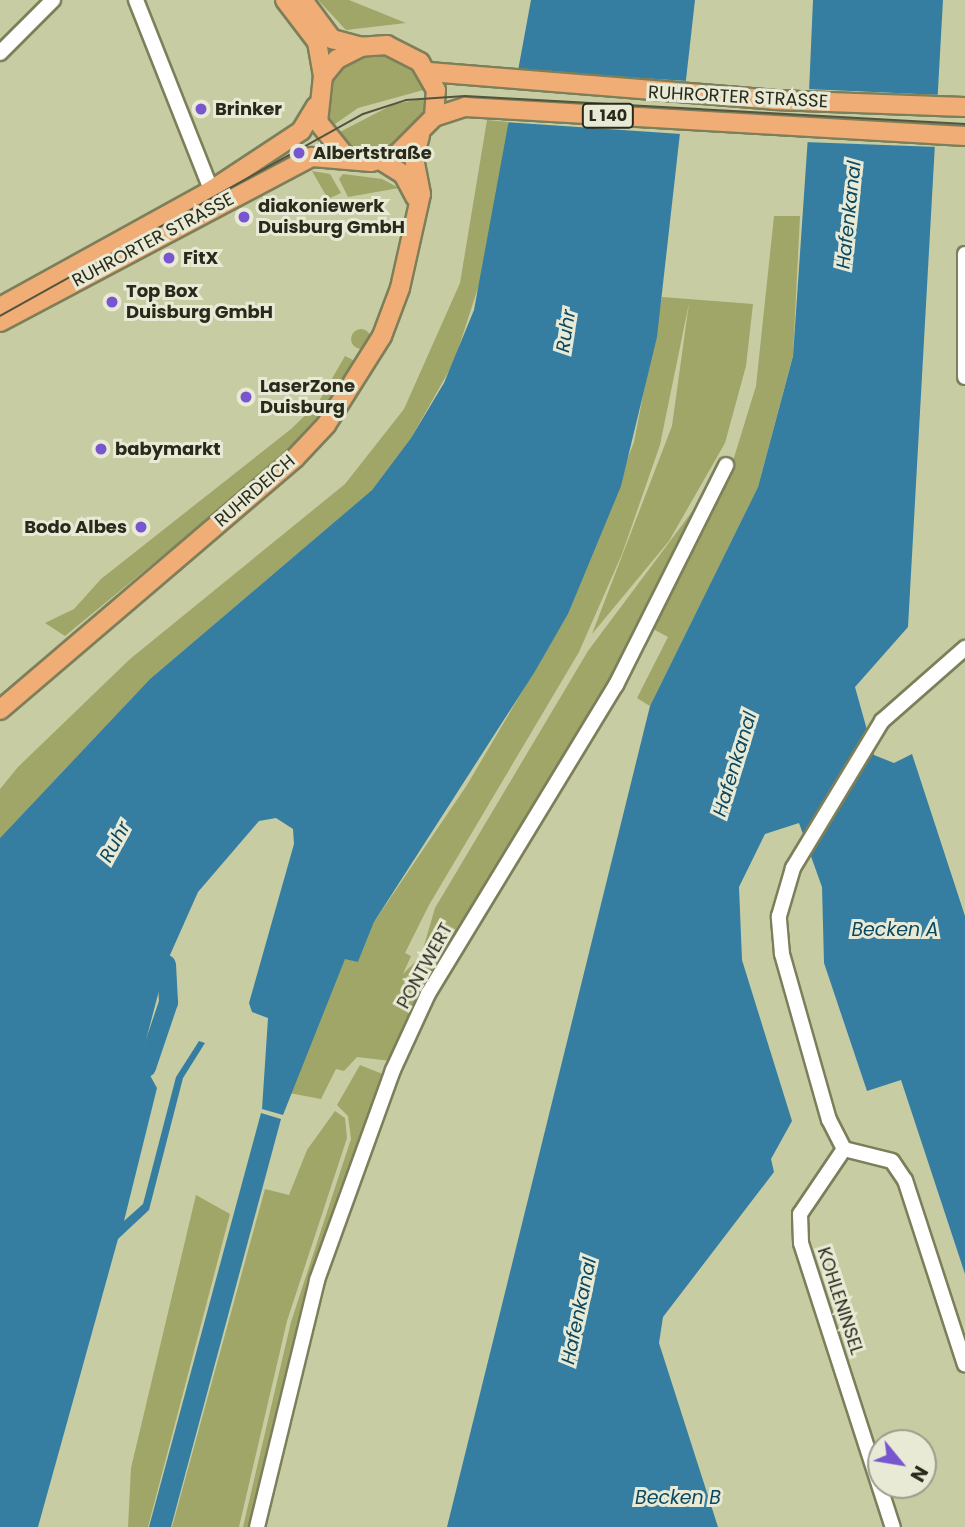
<!DOCTYPE html>
<meta charset="utf-8">
<style>
body{margin:0}
#map{position:relative;width:965px;height:1527px;overflow:hidden;background:#c8cca3;font-family:Poppins,sans-serif}
div>[style]{position:absolute}
.green>*{inset:0;background:#a0a568}
.round{border-radius:50%}
.water>*{inset:0;background:#357ea1}
.pier>*{inset:0;background:#c8cca3}
.river>*{height:19px;margin:-9.5px;padding:0 9.5px;transform-origin:9.5px;border-radius:9.5px;background:#357ea1}
.roads{filter:drop-shadow(2px 0 #7c7f59) drop-shadow(-2px 0 #7c7f59) drop-shadow(0 2px #7c7f59) drop-shadow(0 -2px #7c7f59)}
.minor>*{height:14px;margin:-7px;padding:0 7px;transform-origin:7px;border-radius:7px;background:#fff}
.major>*{height:18px;margin:-9px;padding:0 9px;transform-origin:9px;border-radius:9px;background:#f1ad76}
.tram>*{height:2px;margin:-1px;padding:0 1px;transform-origin:1px;border-radius:1px;background:#52543e}
.dots>*{width:19px;height:19px;translate:-50% -50%;box-sizing:border-box;border:4px solid #e8ead6;border-radius:50%}
span{translate:-50% -50%;white-space:nowrap;text-align:center;line-height:1.15;-webkit-text-stroke:6px #e8ead6;paint-order:stroke}
.shield-label span{padding:2px 5px;background:#e8ead6;border:2px solid;border-radius:5px;-webkit-text-stroke-width:0}
.shield-label{font-size:16px;color:#292a1a;font-weight:700}
.street-label{font-size:18px;color:#292a1a}
.poi-label{font-size:18px;color:#292a1a;font-weight:700}
.left{translate:0 -50%;text-align:left}
.right{translate:-100% -50%;text-align:right}
.water-label{font-size:19px;color:#0a4861;font-style:italic}
.north{position:absolute;left:867px;top:1429px;width:70px;height:70px;box-sizing:border-box;background:#e8ead6;border:2px solid #9c9d8b;border-radius:50%;rotate:120deg;font-size:19px;font-weight:700;line-height:28px;text-align:center;color:#292a1a}
.north::after{content:'';display:block;margin:auto;width:24px;height:32px;background:#7856cf;clip-path:polygon(50% 0,100% 100%,50% 72%,0 100%)}
</style>
<div id="map">
<div class="green">
<i style="clip-path:polygon(318px 0,349px 0,406px 23px,346px 30px)"></i>
<i style="clip-path:polygon(383px 51px,415px 66px,427px 89px,358px 108px,328px 129px,328px 84px,338px 69px,351px 58px)"></i>
<i style="clip-path:polygon(428px 98px,423px 118px,384px 154px,352px 153px,332px 136px,394px 104px)"></i>
<i style="clip-path:polygon(487px 120px,509px 122px,486px 263px,454px 362px,411px 438px,372px 490px,150px 679px,0 838px,0 789px,18px 767px,130px 659px,345px 484px,404px 409px,460px 283px)"></i>
<i style="clip-path:polygon(312px 171px,330px 174px,341px 193px,328px 199px)"></i>
<i style="clip-path:polygon(343px 174px,382px 179px,399px 188px,348px 197px,339px 179px)"></i>
<i style="clip-path:polygon(774px 216px,800px 216px,793px 355px,758px 487px,650px 706px,637px 698px,668px 637px,653px 629px,728px 477px,756px 386px)"></i>
<i style="clip-path:polygon(662px 297px,753px 304px,746px 366px,725px 443px,669px 541px,592px 634px,672px 426px,689px 303px,660px 445px,622px 554px,579px 652px,429px 905px,405px 953px,411px 956px,403px 974px,421px 956px,435px 908px,588px 651px,703px 497px,689px 529px,611px 681px,391px 1061px,357px 1057px,344px 1071px,336px 1069px,321px 1099px,289px 1093px,345px 958px,358px 962px,374px 922px,467px 785px,568px 614px,634px 442px)"></i>
<i class="round" style="left:351px;top:329px;width:20px;height:20px"></i>
<i style="clip-path:polygon(345px 356px,355px 361px,338px 394px,288px 453px,65px 636px,45px 623px,74px 609px,101px 579px,291px 429px,318px 403px)"></i>
<i style="clip-path:polygon(360px 1065px,385px 1075px,339px 1191px,251px 1527px,243px 1527px,291px 1322px,351px 1139px,348px 1116px,337px 1105px)"></i>
<i style="clip-path:polygon(335px 1111px,345px 1118px,347px 1138px,287px 1321px,239px 1527px,172px 1527px,265px 1189px,289px 1195px,307px 1150px)"></i>
<i style="clip-path:polygon(196px 1195px,230px 1214px,148px 1527px,128px 1527px,131px 1468px)"></i>
</div>
<div class="water">
<i style="clip-path:polygon(531px 0,695px 0,657px 337px,621px 486px,568px 614px,534px 673px,374px 922px,358px 962px,345px 959px,283px 1115px,262px 1109px,268px 1018px,252px 1012px,249px 1003px,294px 844px,293px 829px,276px 818px,259px 821px,198px 892px,166px 964px,141px 1059px,157px 1088px,124px 1221px,143px 1204px,176px 1077px,199px 1041px,205px 1043px,183px 1078px,149px 1210px,118px 1239px,38px 1527px,0 1527px,0 838px,150px 679px,372px 490px,411px 438px,444px 383px,474px 310px)"></i>
<i style="clip-path:polygon(813px 0,943px 0,908px 627px,855px 687px,874px 755px,894px 763px,912px 754px,965px 916px,965px 1274px,901px 1080px,867px 1091px,824px 963px,822px 887px,799px 823px,765px 834px,739px 887px,742px 960px,792px 1121px,771px 1159px,774px 1172px,663px 1317px,659px 1343px,718px 1527px,447px 1527px,650px 706px,758px 487px,793px 356px,808px 136px,825px 137px,828px 94px,809px 92px)"></i>
<i style="clip-path:polygon(261px 1113px,281px 1119px,171px 1527px,149px 1527px)"></i>
</div>
<div class="pier">
<i style="clip-path:polygon(516px 70px,687px 81px,681px 134px,506px 122px)"></i>
<i style="clip-path:polygon(806px 89px,941px 95px,938px 147px,804px 142px,804px 135px,822px 133px,824px 97px)"></i>
</div>
<div class="river">
<i style="left:146px;top:1067px;width:69px;rotate:-71.3deg"></i>
<i style="left:168px;top:1002px;width:38px;rotate:-93deg"></i>
</div>
<div class="roads">
<div class="minor">
<i style="left:136px;top:0;width:212px;rotate:68.4deg"></i>
<i style="left:0;top:53px;width:75px;rotate:-45deg"></i>
<i style="left:965px;top:254px;width:123px;rotate:90deg"></i>
<i style="left:844px;top:1149px;width:33px;rotate:-117deg"></i>
<i style="left:829px;top:1120px;width:173px;rotate:-105.8deg"></i>
<i style="left:782px;top:954px;width:38px;rotate:-95deg"></i>
<i style="left:779px;top:916px;width:50px;rotate:-73.7deg"></i>
<i style="left:793px;top:868px;width:172px;rotate:-58.8deg"></i>
<i style="left:882px;top:721px;width:111px;rotate:-41.3deg"></i>
<i style="left:844px;top:1149px;width:78px;rotate:124.1deg"></i>
<i style="left:800px;top:1214px;width:29px;rotate:88deg"></i>
<i style="left:801px;top:1243px;width:299px;rotate:72.1deg"></i>
<i style="left:844px;top:1149px;width:49px;rotate:14deg"></i>
<i style="left:892px;top:1161px;width:23px;rotate:56deg"></i>
<i style="left:905px;top:1180px;width:194px;rotate:72deg"></i>
<i style="left:257px;top:1527px;width:254px;rotate:-76.3deg"></i>
<i style="left:317px;top:1280px;width:223px;rotate:-70.1deg"></i>
<i style="left:393px;top:1070px;width:84px;rotate:-65.3deg"></i>
<i style="left:428px;top:994px;width:362px;rotate:-58.7deg"></i>
<i style="left:616px;top:685px;width:246px;rotate:-63.4deg"></i>
</div>
<div class="major">
<i style="left:285px;top:0;width:53px;rotate:52.7deg"></i>
<i style="left:317px;top:42px;width:35px;rotate:80deg"></i>
<i style="left:303px;top:0;width:49px;rotate:53.4deg"></i>
<i style="left:332px;top:39px;width:30px;rotate:15deg"></i>
<i style="left:429px;top:72px;width:346px;rotate:4.6deg"></i>
<i style="left:774px;top:100px;width:191px;rotate:2.1deg"></i>
<i style="left:434px;top:117px;width:33px;rotate:-18deg"></i>
<i style="left:465px;top:107px;width:501px;rotate:3.32deg"></i>
<i style="left:382px;top:161px;width:25px;rotate:32deg"></i>
<i style="left:403px;top:174px;width:27px;rotate:62deg"></i>
<i style="left:0;top:307px;width:240px;rotate:-28.9deg"></i>
<i style="left:210px;top:191px;width:109px;rotate:-33.4deg"></i>
<i style="left:301px;top:131px;width:29px;rotate:-59deg"></i>
<i style="left:0;top:322px;width:353px;rotate:-27.9deg"></i>
<i style="left:312px;top:157px;width:59px;rotate:4.8deg"></i>
<i style="left:371px;top:162px;width:26px;rotate:-16deg"></i>
<i style="left:396px;top:155px;width:54px;rotate:-45deg"></i>
<i style="left:434px;top:117px;width:27px;rotate:-86deg"></i>
<i style="left:436px;top:90px;width:32px;rotate:-120deg"></i>
<i style="left:420px;top:62px;width:37px;rotate:-153deg"></i>
<i style="left:387px;top:45px;width:26px;rotate:176deg"></i>
<i style="left:361px;top:47px;width:27px;rotate:153deg"></i>
<i style="left:337px;top:59px;width:22px;rotate:129deg"></i>
<i style="left:323px;top:76px;width:46px;rotate:96.2deg"></i>
<i style="left:318px;top:122px;width:46px;rotate:51.1deg"></i>
<i style="left:0;top:710px;width:387px;rotate:-40.5deg"></i>
<i style="left:294px;top:459px;width:47px;rotate:-46.7deg"></i>
<i style="left:326px;top:425px;width:105px;rotate:-57.8deg"></i>
<i style="left:382px;top:336px;width:51px;rotate:-69.4deg"></i>
<i style="left:400px;top:288px;width:96px;rotate:-77.4deg"></i>
<i style="left:421px;top:194px;width:37px;rotate:-101deg"></i>
<i style="left:414px;top:158px;width:23px;rotate:-75deg"></i>
</div>
</div>
<div class="tram">
<i style="left:0;top:316px;width:415px;rotate:-29.1deg"></i>
<i style="left:363px;top:114px;width:45px;rotate:-18deg"></i>
<i style="left:406px;top:100px;width:59px;rotate:-3.9deg"></i>
<i style="left:465px;top:96px;width:501px;rotate:3.21deg"></i>
</div>
<div class="dots">
<i style="left:201px;top:109px;background:#7856cf"></i>
<i style="left:299px;top:153px;background:#7856cf"></i>
<i style="left:244px;top:217px;background:#7856cf"></i>
<i style="left:169px;top:258px;background:#7856cf"></i>
<i style="left:112px;top:302px;background:#7856cf"></i>
<i style="left:246px;top:397px;background:#7856cf"></i>
<i style="left:101px;top:449px;background:#7856cf"></i>
<i style="left:141px;top:527px;background:#7856cf"></i>
</div>
<div class="shield-label">
<span style="left:608px;top:116px">L 140</span>
</div>
<div class="street-label">
<span style="left:738px;top:97px;rotate:3deg">RUHRORTER STRASSE</span>
<span style="left:153px;top:240px;rotate:-28deg">RUHRORTER STRASSE</span>
<span style="left:255px;top:491px;rotate:-41deg">RUHRDEICH</span>
<span style="left:425px;top:966px;rotate:-61deg">PONTWERT</span>
<span style="left:840px;top:1301px;rotate:72deg">KOHLENINSEL</span>
</div>
<div class="poi-label">
<span class="left" style="left:215px;top:109px">Brinker</span>
<span class="left" style="left:313px;top:153px">Albertstraße</span>
<span class="left" style="left:258px;top:217px">diakoniewerk<br>Duisburg GmbH</span>
<span class="left" style="left:183px;top:258px">FitX</span>
<span class="left" style="left:126px;top:302px">Top Box<br>Duisburg GmbH</span>
<span class="left" style="left:260px;top:397px">LaserZone<br>Duisburg</span>
<span class="left" style="left:115px;top:449px">babymarkt</span>
<span class="right" style="left:127px;top:527px">Bodo Albes</span>
</div>
<div class="water-label">
<span style="left:849px;top:215px;rotate:-84deg">Hafenkanal</span>
<span style="left:566px;top:331px;rotate:-81deg">Ruhr</span>
<span style="left:735px;top:764px;rotate:-73deg">Hafenkanal</span>
<span style="left:115px;top:842px;rotate:-61deg">Ruhr</span>
<span style="left:895px;top:930px">Becken A</span>
<span style="left:579px;top:1311px;rotate:-78deg">Hafenkanal</span>
<span style="left:678px;top:1498px">Becken B</span>
</div>
<div class="north">N</div>
</div>
